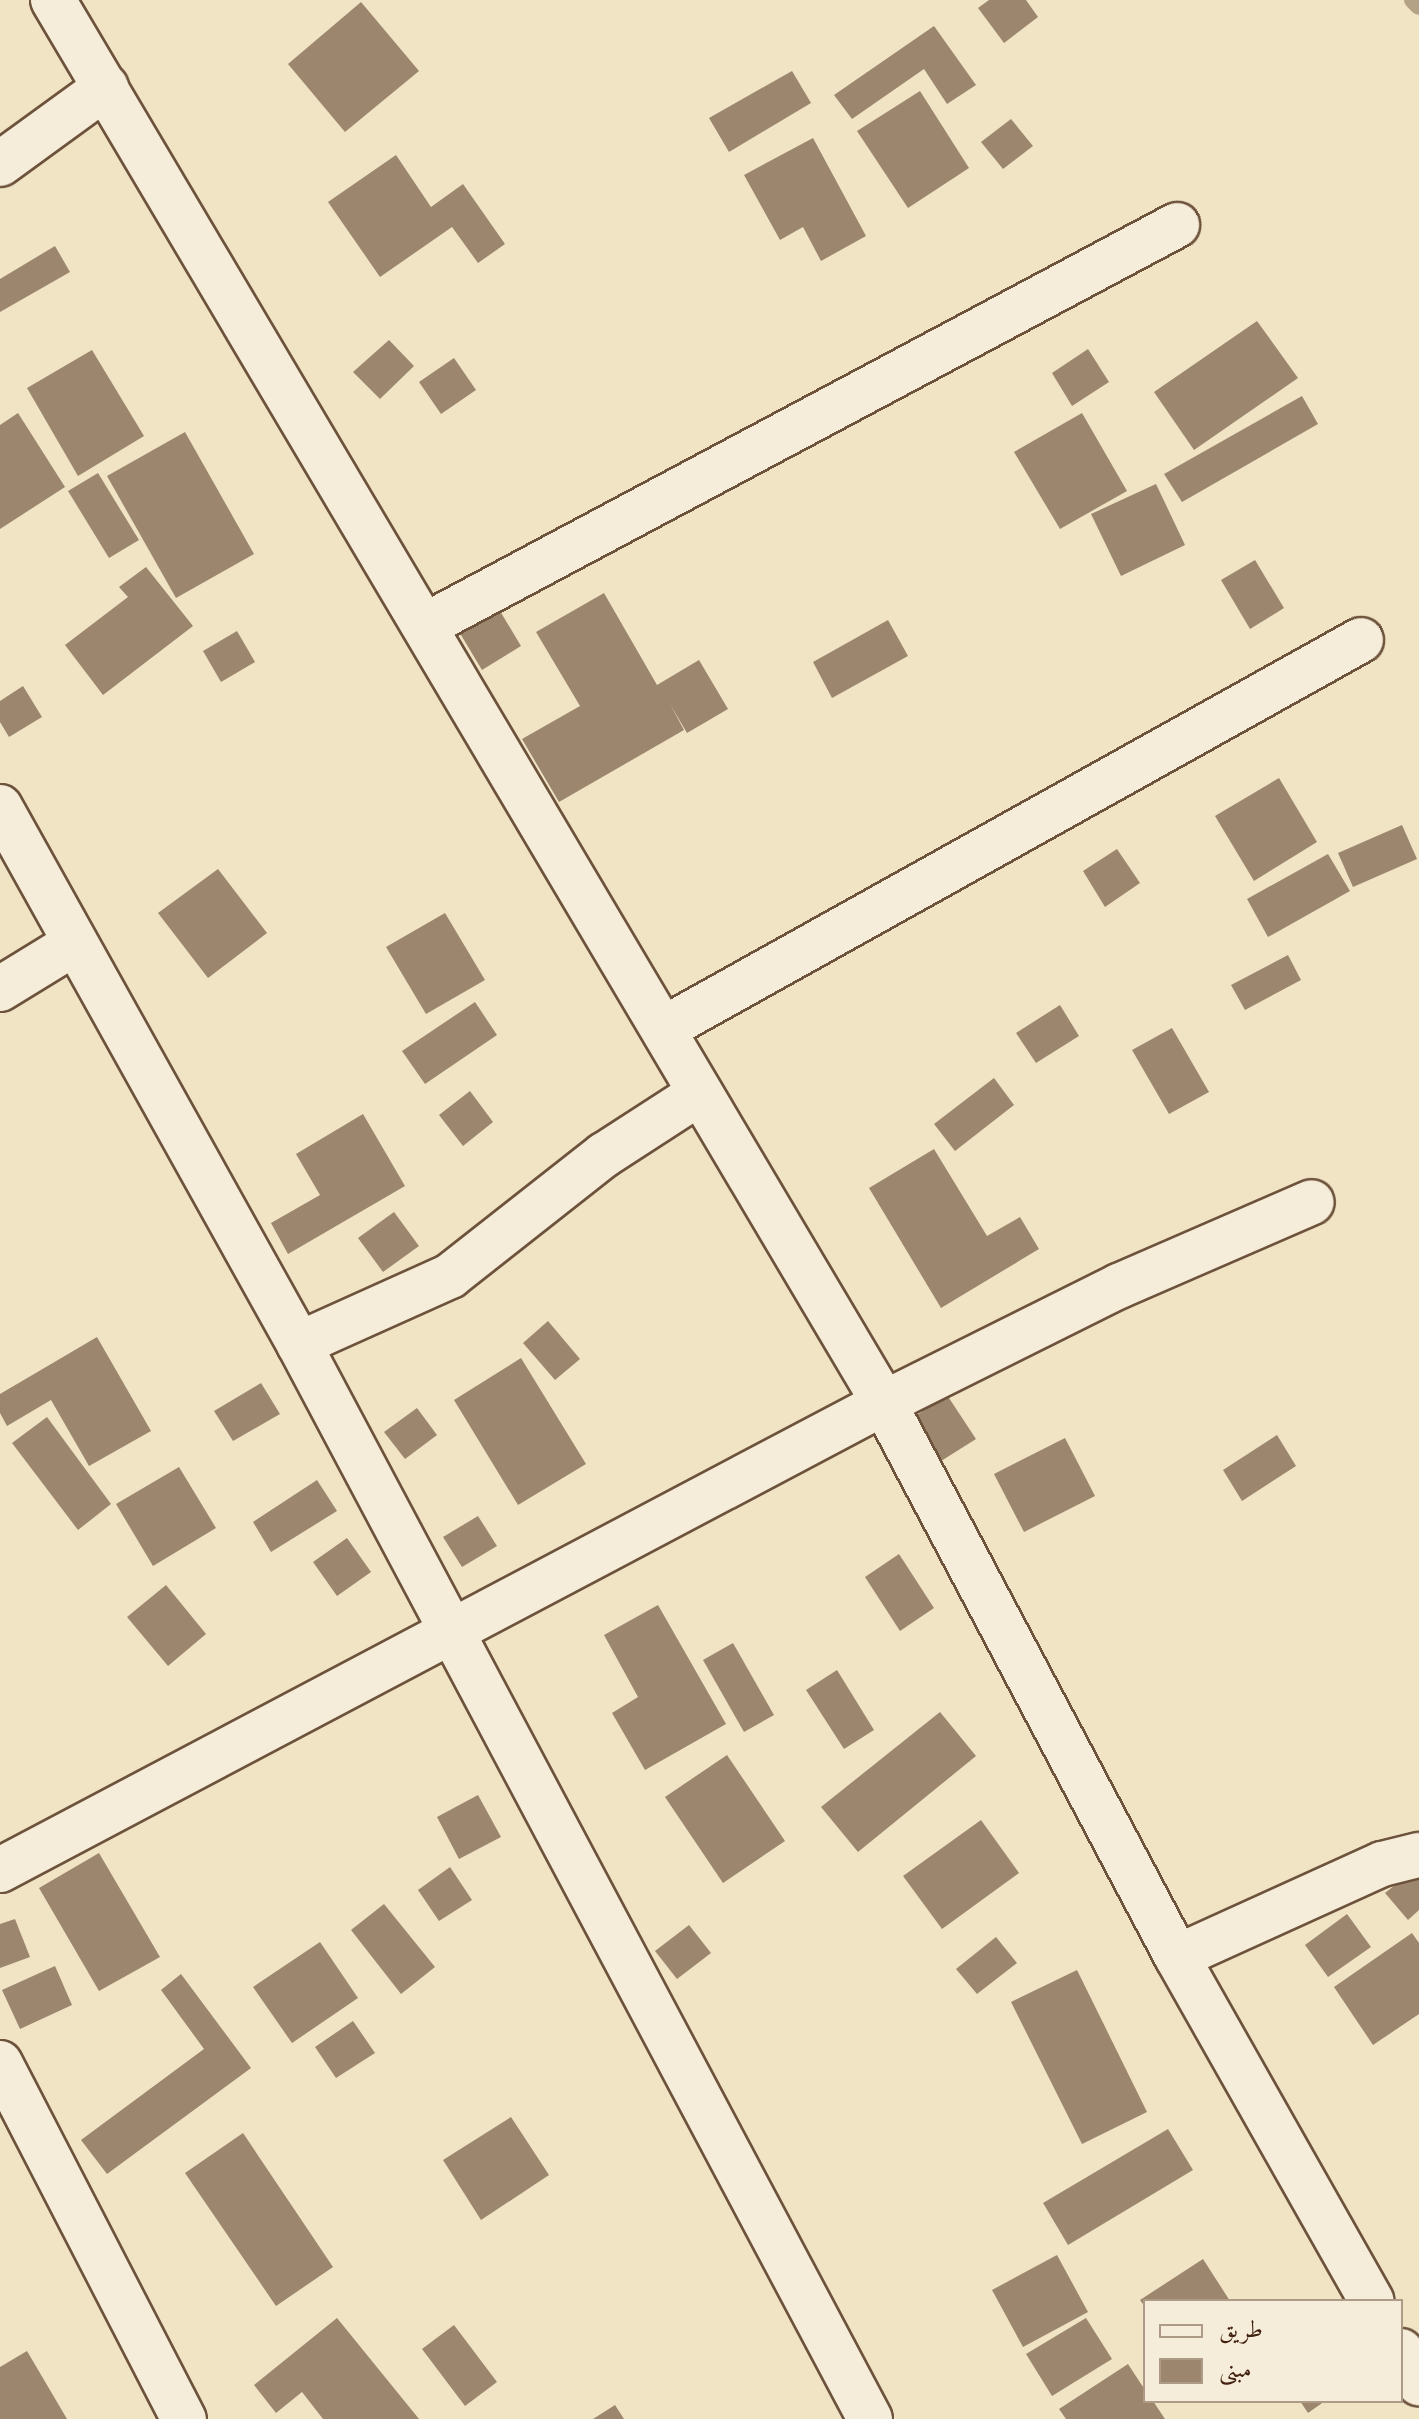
<!DOCTYPE html>
<meta charset="utf-8">
<style>
body{margin:0}
#map{position:relative;width:1419px;height:2419px;overflow:hidden;background:#f0e4c5;font-family:"Libre Bodoni",Amiri,serif}
div>[style]{position:absolute}
.stream>*{height:18px;margin:-9px;padding:0 9px;transform-origin:9px;border-radius:9px;background:#b4a287}
.building>*{inset:0;background:#9c866e}
.roads{filter:drop-shadow(2px 0 #6d523c) drop-shadow(-2px 0 #6d523c) drop-shadow(0 2px #6d523c) drop-shadow(0 -2px #6d523c)}
.minor>*{height:44px;margin:-22px;padding:0 22px;transform-origin:22px;border-radius:22px;background:#f5edd9}
span{translate:-50% -50%;white-space:nowrap;text-align:center;line-height:1.15;-webkit-text-stroke:8px #f5edd9;paint-order:stroke}
.legend{position:absolute;left:1143px;top:2299px;width:260px;height:104px;box-sizing:border-box;background:#f5edd9;border:2px solid #ad9b88;margin:0;padding:10px 14px;list-style:none;font-size:24px;color:#41210f}
.legend li{display:flex;align-items:center;gap:16px;height:40px}
.legend b{width:40px;border:2px solid #ad9b88}
</style>
<div id="map">
<div class="stream">
<i style="left:1413px;top:0;width:8px;rotate:45deg"></i>
</div>
<div class="building">
<i style="clip-path:polygon(989px 0,1026px 0,1038px 17px,1004px 43px,978px 8px)"></i>
<i style="clip-path:polygon(361px 2px,419px 71px,345px 132px,288px 64px)"></i>
<i style="clip-path:polygon(934px 26px,976px 85px,947px 104px,924px 69px,852px 119px,834px 95px)"></i>
<i style="clip-path:polygon(792px 71px,811px 103px,729px 152px,709px 118px)"></i>
<i style="clip-path:polygon(920px 91px,969px 168px,908px 208px,857px 131px)"></i>
<i style="clip-path:polygon(1011px 119px,1033px 146px,1003px 169px,981px 142px)"></i>
<i style="clip-path:polygon(813px 138px,866px 236px,821px 261px,803px 227px,780px 240px,744px 175px)"></i>
<i style="clip-path:polygon(396px 155px,431px 207px,463px 184px,505px 244px,478px 263px,452px 227px,380px 277px,328px 202px)"></i>
<i style="clip-path:polygon(55px 246px,70px 272px,0 312px,0 279px)"></i>
<i style="clip-path:polygon(1257px 321px,1298px 378px,1194px 450px,1154px 392px)"></i>
<i style="clip-path:polygon(389px 340px,414px 366px,380px 399px,353px 372px)"></i>
<i style="clip-path:polygon(1088px 349px,1109px 382px,1072px 406px,1052px 373px)"></i>
<i style="clip-path:polygon(92px 350px,144px 436px,78px 476px,27px 388px)"></i>
<i style="clip-path:polygon(454px 358px,476px 390px,441px 414px,419px 382px)"></i>
<i style="clip-path:polygon(1302px 396px,1318px 424px,1182px 502px,1164px 474px)"></i>
<i style="clip-path:polygon(18px 413px,65px 487px,0 529px,0 425px)"></i>
<i style="clip-path:polygon(1082px 413px,1127px 491px,1060px 529px,1014px 452px)"></i>
<i style="clip-path:polygon(185px 432px,254px 554px,176px 598px,107px 476px)"></i>
<i style="clip-path:polygon(98px 473px,139px 540px,109px 558px,68px 491px)"></i>
<i style="clip-path:polygon(1156px 484px,1185px 545px,1121px 576px,1091px 514px)"></i>
<i style="clip-path:polygon(1255px 560px,1284px 608px,1250px 629px,1221px 580px)"></i>
<i style="clip-path:polygon(146px 567px,193px 626px,103px 695px,65px 645px,128px 597px,119px 587px)"></i>
<i style="clip-path:polygon(604px 593px,657px 685px,699px 660px,728px 709px,687px 733px,670px 704px,684px 730px,559px 802px,522px 739px,580px 706px,536px 632px)"></i>
<i style="clip-path:polygon(491px 596px,521px 646px,482px 670px,452px 620px)"></i>
<i style="clip-path:polygon(888px 620px,908px 656px,832px 698px,813px 662px)"></i>
<i style="clip-path:polygon(237px 631px,255px 662px,221px 682px,203px 651px)"></i>
<i style="clip-path:polygon(23px 686px,42px 717px,9px 737px,0 722px,0 701px)"></i>
<i style="clip-path:polygon(1279px 778px,1317px 842px,1254px 881px,1215px 816px)"></i>
<i style="clip-path:polygon(1402px 825px,1417px 859px,1353px 887px,1338px 853px)"></i>
<i style="clip-path:polygon(1117px 849px,1140px 883px,1105px 907px,1083px 871px)"></i>
<i style="clip-path:polygon(1328px 854px,1350px 891px,1268px 937px,1247px 899px)"></i>
<i style="clip-path:polygon(218px 869px,267px 933px,208px 978px,158px 913px)"></i>
<i style="clip-path:polygon(445px 913px,485px 980px,426px 1014px,386px 947px)"></i>
<i style="clip-path:polygon(1288px 955px,1301px 980px,1245px 1010px,1231px 985px)"></i>
<i style="clip-path:polygon(475px 1002px,497px 1035px,425px 1084px,402px 1051px)"></i>
<i style="clip-path:polygon(1060px 1005px,1079px 1036px,1036px 1063px,1016px 1033px)"></i>
<i style="clip-path:polygon(1172px 1028px,1209px 1092px,1169px 1114px,1132px 1050px)"></i>
<i style="clip-path:polygon(994px 1078px,1014px 1105px,955px 1151px,934px 1124px)"></i>
<i style="clip-path:polygon(470px 1091px,493px 1122px,463px 1146px,439px 1115px)"></i>
<i style="clip-path:polygon(363px 1114px,405px 1186px,288px 1254px,271px 1223px,320px 1195px,296px 1154px)"></i>
<i style="clip-path:polygon(934px 1149px,987px 1236px,1020px 1217px,1039px 1249px,941px 1308px,869px 1188px)"></i>
<i style="clip-path:polygon(394px 1212px,419px 1246px,383px 1272px,358px 1238px)"></i>
<i style="clip-path:polygon(548px 1321px,580px 1359px,555px 1380px,523px 1343px)"></i>
<i style="clip-path:polygon(97px 1337px,151px 1431px,89px 1466px,51px 1400px,7px 1426px,0 1413px,0 1394px)"></i>
<i style="clip-path:polygon(521px 1358px,586px 1464px,518px 1505px,454px 1400px)"></i>
<i style="clip-path:polygon(261px 1383px,280px 1414px,233px 1441px,214px 1411px)"></i>
<i style="clip-path:polygon(947px 1395px,976px 1439px,930px 1468px,902px 1425px)"></i>
<i style="clip-path:polygon(417px 1408px,437px 1435px,405px 1459px,384px 1432px)"></i>
<i style="clip-path:polygon(47px 1417px,111px 1504px,78px 1530px,12px 1443px)"></i>
<i style="clip-path:polygon(1277px 1435px,1296px 1466px,1242px 1501px,1223px 1470px)"></i>
<i style="clip-path:polygon(1065px 1438px,1095px 1496px,1024px 1532px,994px 1474px)"></i>
<i style="clip-path:polygon(179px 1467px,216px 1528px,153px 1566px,116px 1504px)"></i>
<i style="clip-path:polygon(317px 1480px,337px 1511px,271px 1552px,253px 1522px)"></i>
<i style="clip-path:polygon(478px 1516px,497px 1546px,462px 1567px,443px 1537px)"></i>
<i style="clip-path:polygon(347px 1538px,371px 1572px,337px 1596px,313px 1562px)"></i>
<i style="clip-path:polygon(899px 1554px,934px 1608px,900px 1631px,865px 1577px)"></i>
<i style="clip-path:polygon(166px 1585px,206px 1634px,168px 1666px,127px 1617px)"></i>
<i style="clip-path:polygon(658px 1605px,726px 1724px,645px 1770px,612px 1713px,638px 1697px,604px 1635px)"></i>
<i style="clip-path:polygon(733px 1643px,774px 1715px,744px 1732px,703px 1660px)"></i>
<i style="clip-path:polygon(837px 1670px,874px 1730px,844px 1749px,806px 1690px)"></i>
<i style="clip-path:polygon(940px 1712px,976px 1756px,858px 1852px,821px 1807px)"></i>
<i style="clip-path:polygon(727px 1755px,785px 1841px,723px 1883px,665px 1797px)"></i>
<i style="clip-path:polygon(478px 1795px,501px 1837px,459px 1859px,437px 1817px)"></i>
<i style="clip-path:polygon(981px 1820px,1019px 1873px,942px 1929px,903px 1876px)"></i>
<i style="clip-path:polygon(99px 1853px,160px 1957px,99px 1991px,39px 1888px)"></i>
<i style="clip-path:polygon(450px 1867px,472px 1900px,439px 1921px,418px 1890px)"></i>
<i style="clip-path:polygon(1414px 1870px,1419px 1876px,1419px 1910px,1408px 1920px,1385px 1893px)"></i>
<i style="clip-path:polygon(384px 1904px,435px 1967px,401px 1994px,351px 1930px)"></i>
<i style="clip-path:polygon(1347px 1914px,1371px 1947px,1328px 1977px,1305px 1945px)"></i>
<i style="clip-path:polygon(15px 1919px,30px 1957px,0 1968px,0 1924px)"></i>
<i style="clip-path:polygon(689px 1925px,711px 1953px,677px 1979px,655px 1951px)"></i>
<i style="clip-path:polygon(1412px 1933px,1419px 1943px,1419px 2014px,1373px 2045px,1334px 1987px)"></i>
<i style="clip-path:polygon(996px 1937px,1017px 1963px,977px 1994px,956px 1969px)"></i>
<i style="clip-path:polygon(320px 1942px,358px 1998px,292px 2043px,253px 1987px)"></i>
<i style="clip-path:polygon(55px 1966px,72px 2005px,20px 2029px,2px 1990px)"></i>
<i style="clip-path:polygon(1077px 1970px,1147px 2112px,1082px 2144px,1011px 2002px)"></i>
<i style="clip-path:polygon(181px 1974px,251px 2068px,107px 2174px,81px 2140px,204px 2049px,161px 1990px)"></i>
<i style="clip-path:polygon(353px 2021px,375px 2053px,336px 2078px,315px 2047px)"></i>
<i style="clip-path:polygon(511px 2117px,549px 2175px,481px 2220px,443px 2160px)"></i>
<i style="clip-path:polygon(1168px 2129px,1193px 2170px,1068px 2245px,1043px 2203px)"></i>
<i style="clip-path:polygon(243px 2133px,333px 2267px,276px 2306px,185px 2173px)"></i>
<i style="clip-path:polygon(1057px 2255px,1088px 2312px,1023px 2347px,992px 2290px)"></i>
<i style="clip-path:polygon(1203px 2259px,1230px 2301px,1145px 2301px,1145px 2307px,1140px 2300px)"></i>
<i style="clip-path:polygon(337px 2318px,419px 2419px,323px 2419px,302px 2392px,276px 2413px,254px 2385px)"></i>
<i style="clip-path:polygon(1086px 2318px,1112px 2359px,1052px 2396px,1026px 2354px)"></i>
<i style="clip-path:polygon(454px 2325px,497px 2382px,465px 2406px,422px 2349px)"></i>
<i style="clip-path:polygon(27px 2351px,67px 2419px,0 2419px,0 2367px)"></i>
<i style="clip-path:polygon(1128px 2364px,1145px 2390px,1145px 2401px,1153px 2401px,1165px 2419px,1066px 2419px,1059px 2409px)"></i>
<i style="clip-path:polygon(1300px 2401px,1325px 2401px,1308px 2413px)"></i>
<i style="clip-path:polygon(615px 2405px,624px 2419px,593px 2419px)"></i>
</div>
<div class="roads">
<div class="minor">
<i style="left:53px;top:0;width:1631px;rotate:59.36deg"></i>
<i style="left:884px;top:1403px;width:627px;rotate:62.13deg"></i>
<i style="left:1177px;top:1957px;width:395px;rotate:60.5deg"></i>
<i style="left:0;top:164px;width:131px;rotate:-36deg"></i>
<i style="left:426px;top:625px;width:851px;rotate:-28.04deg"></i>
<i style="left:0;top:807px;width:615px;rotate:60.89deg"></i>
<i style="left:299px;top:1344px;width:1217px;rotate:62.02deg"></i>
<i style="left:0;top:989px;width:88px;rotate:-31.5deg"></i>
<i style="left:663px;top:1029px;width:799px;rotate:-29.13deg"></i>
<i style="left:299px;top:1344px;width:166px;rotate:-24.2deg"></i>
<i style="left:450px;top:1276px;width:196px;rotate:-38.2deg"></i>
<i style="left:604px;top:1155px;width:114px;rotate:-32.9deg"></i>
<i style="left:0;top:1870px;width:1000px;rotate:-27.85deg"></i>
<i style="left:884px;top:1403px;width:263px;rotate:-26.5deg"></i>
<i style="left:1119px;top:1286px;width:210px;rotate:-23.5deg"></i>
<i style="left:1177px;top:1957px;width:225px;rotate:-24.4deg"></i>
<i style="left:1382px;top:1864px;width:38px;rotate:-14deg"></i>
<i style="left:0;top:2063px;width:401px;rotate:62.7deg"></i>
<i style="left:1401px;top:2351px;width:37px;rotate:61deg"></i>
</div>
</div>
<ul class="legend">
<li><b style="height:10px;background:#f5edd9"></b>طريق</li>
<li><b style="height:22px;background:#9c866e"></b>مبنى</li>
</ul>
</div>
